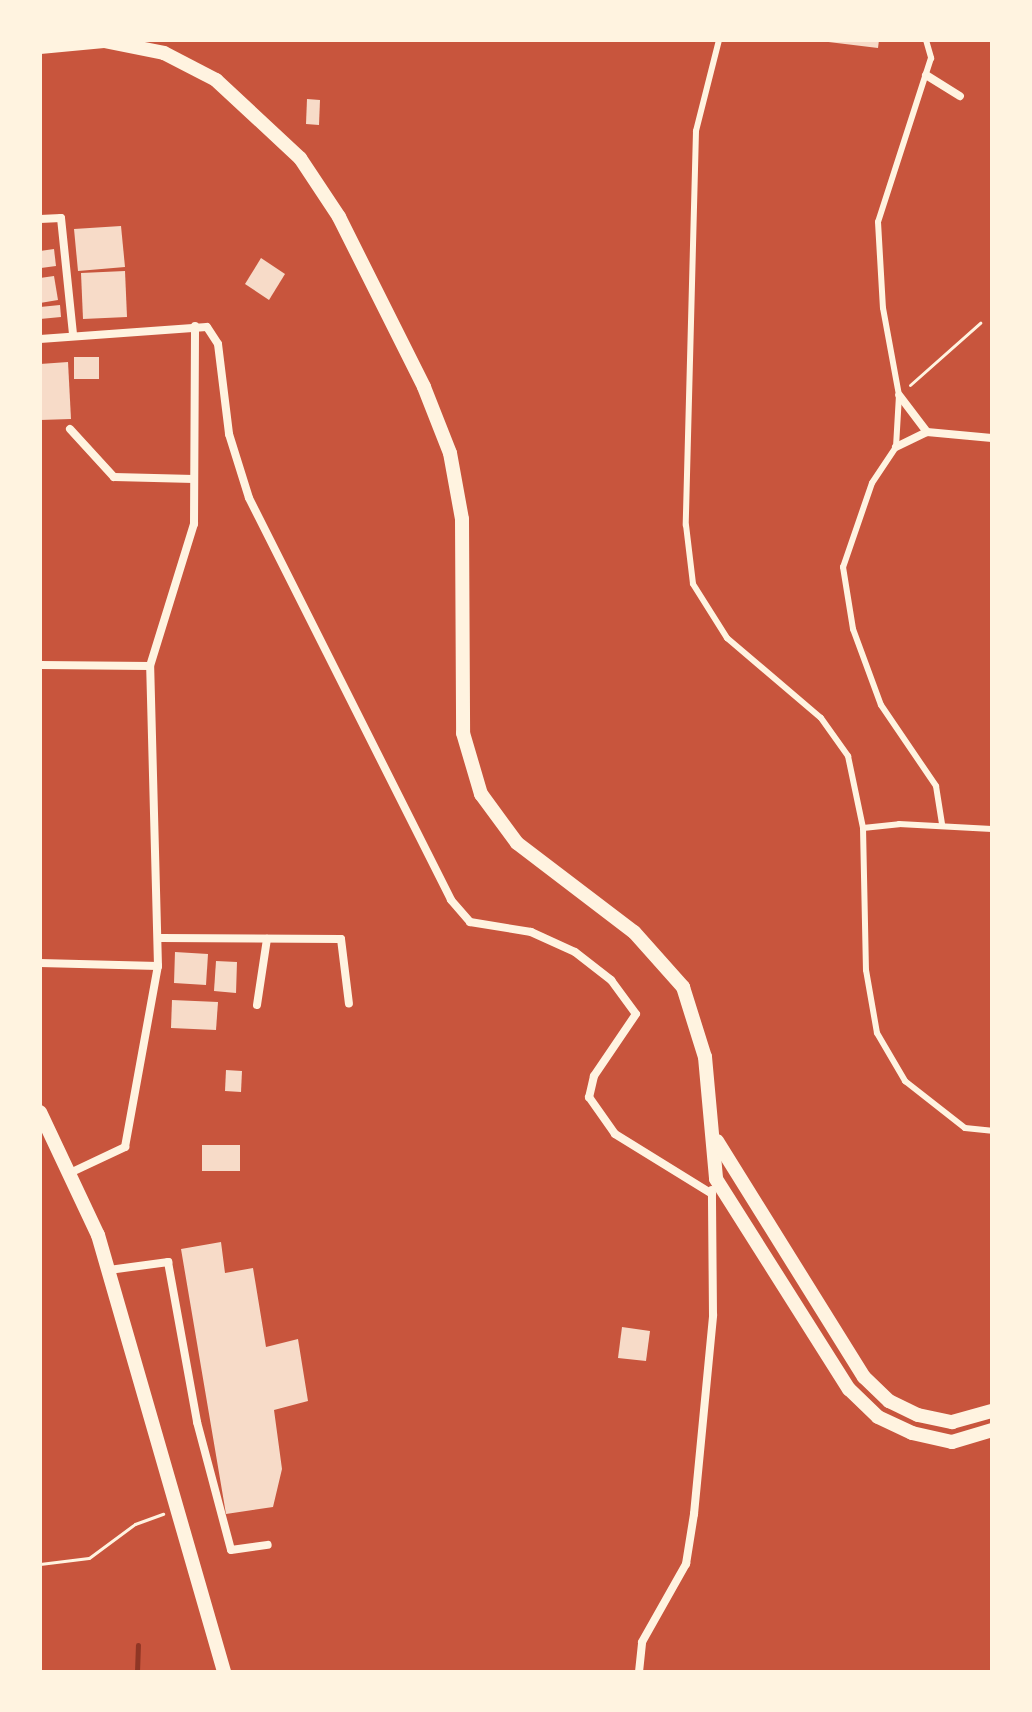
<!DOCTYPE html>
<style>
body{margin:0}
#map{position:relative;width:1032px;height:1712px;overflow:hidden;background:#c8553d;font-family:"Roboto Condensed",sans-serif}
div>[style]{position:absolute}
.stream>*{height:5px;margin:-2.5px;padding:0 2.5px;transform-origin:2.5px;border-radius:2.5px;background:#8f3625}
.building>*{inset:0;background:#f7dbc8}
.path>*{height:3px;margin:-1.5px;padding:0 1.5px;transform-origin:1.5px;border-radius:1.5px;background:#fff3e0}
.service>*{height:6px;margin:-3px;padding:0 3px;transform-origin:3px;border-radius:3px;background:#fff3e0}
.minor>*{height:8px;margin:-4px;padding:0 4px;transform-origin:4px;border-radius:4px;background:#fff3e0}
.tertiary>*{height:14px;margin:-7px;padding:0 7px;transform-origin:7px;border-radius:7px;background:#fff3e0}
span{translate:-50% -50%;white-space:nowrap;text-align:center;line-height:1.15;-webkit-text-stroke:8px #fff3e0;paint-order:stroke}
.frame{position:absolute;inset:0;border:42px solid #fff3e0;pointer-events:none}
</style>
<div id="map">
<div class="stream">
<i style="left:137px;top:1672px;width:27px;rotate:-88deg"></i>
</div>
<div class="building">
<i style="clip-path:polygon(812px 40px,879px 40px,878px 48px)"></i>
<i style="clip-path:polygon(307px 99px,320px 100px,319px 125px,306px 124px)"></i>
<i style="clip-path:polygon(121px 226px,125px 267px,78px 271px,74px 229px)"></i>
<i style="clip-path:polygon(54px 249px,56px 266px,41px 268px,40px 251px)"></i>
<i style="clip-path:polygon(261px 258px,285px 274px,269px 300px,245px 284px)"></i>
<i style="clip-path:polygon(125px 271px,127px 317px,83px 319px,81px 273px)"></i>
<i style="clip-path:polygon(54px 276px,58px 300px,40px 303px,40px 278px)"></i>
<i style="clip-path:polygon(60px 305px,61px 317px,40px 319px,40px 307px)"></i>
<i style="clip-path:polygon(74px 357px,99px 357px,99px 379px,74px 379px)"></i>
<i style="clip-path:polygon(68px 362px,71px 419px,40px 420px,40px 364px)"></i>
<i style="clip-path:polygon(175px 952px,208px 954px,206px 985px,174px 983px)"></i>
<i style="clip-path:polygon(216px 961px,237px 962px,236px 993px,214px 991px)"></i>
<i style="clip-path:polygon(172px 1000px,218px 1002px,216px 1030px,171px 1028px)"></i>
<i style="clip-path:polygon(226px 1070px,242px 1071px,241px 1092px,225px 1091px)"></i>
<i style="clip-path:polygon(202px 1145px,240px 1145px,240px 1171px,202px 1171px)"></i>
<i style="clip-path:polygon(221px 1242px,225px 1273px,253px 1268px,266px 1347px,298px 1339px,308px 1401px,274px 1410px,282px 1469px,273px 1507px,226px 1514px,181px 1249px)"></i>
<i style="clip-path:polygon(622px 1327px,650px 1331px,646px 1361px,618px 1358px)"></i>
</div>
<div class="path">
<i style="left:910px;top:385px;width:94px;rotate:-41.5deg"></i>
<i style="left:40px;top:1564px;width:49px;rotate:-7deg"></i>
<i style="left:89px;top:1558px;width:57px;rotate:-36.5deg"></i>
<i style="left:135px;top:1524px;width:30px;rotate:-20deg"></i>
</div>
<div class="service">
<i style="left:719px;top:40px;width:94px;rotate:104.2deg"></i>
<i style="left:696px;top:131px;width:394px;rotate:91.5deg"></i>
<i style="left:686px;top:525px;width:59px;rotate:83.2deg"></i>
<i style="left:693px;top:584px;width:64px;rotate:57.8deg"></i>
<i style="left:727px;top:638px;width:123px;rotate:40.4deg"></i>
<i style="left:821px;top:718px;width:47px;rotate:54.6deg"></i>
<i style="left:848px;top:756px;width:74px;rotate:78.2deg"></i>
<i style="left:863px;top:828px;width:142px;rotate:88.8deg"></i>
<i style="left:866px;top:970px;width:64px;rotate:80.1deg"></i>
<i style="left:877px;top:1033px;width:56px;rotate:59.7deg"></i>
<i style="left:905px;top:1081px;width:76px;rotate:38.1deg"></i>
<i style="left:965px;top:1128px;width:27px;rotate:6deg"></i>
<i style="left:926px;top:40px;width:19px;rotate:74deg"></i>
<i style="left:931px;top:58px;width:172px;rotate:107.9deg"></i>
<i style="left:878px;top:222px;width:86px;rotate:86.7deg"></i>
<i style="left:883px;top:308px;width:88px;rotate:79.6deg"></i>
<i style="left:899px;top:395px;width:52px;rotate:93.3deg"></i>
<i style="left:896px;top:447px;width:43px;rotate:123.7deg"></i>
<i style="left:872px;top:483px;width:89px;rotate:109deg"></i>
<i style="left:843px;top:567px;width:63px;rotate:80.8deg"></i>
<i style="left:853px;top:629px;width:81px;rotate:69.8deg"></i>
<i style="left:881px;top:705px;width:98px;rotate:55.8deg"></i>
<i style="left:936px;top:786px;width:39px;rotate:81deg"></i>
<i style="left:863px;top:828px;width:36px;rotate:-6deg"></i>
<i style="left:899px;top:824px;width:93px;rotate:3.1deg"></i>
</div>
<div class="minor">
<i style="left:926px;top:75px;width:40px;rotate:32deg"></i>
<i style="left:40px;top:219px;width:21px;rotate:-3deg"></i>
<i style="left:61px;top:218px;width:118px;rotate:84.1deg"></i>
<i style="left:40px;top:339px;width:167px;rotate:-4.1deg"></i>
<i style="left:207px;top:327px;width:20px;rotate:57deg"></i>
<i style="left:218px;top:344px;width:91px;rotate:83deg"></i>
<i style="left:229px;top:434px;width:67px;rotate:72.6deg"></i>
<i style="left:249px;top:498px;width:450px;rotate:63.3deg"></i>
<i style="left:451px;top:900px;width:29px;rotate:49deg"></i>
<i style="left:470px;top:922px;width:62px;rotate:9.3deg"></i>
<i style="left:531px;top:932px;width:48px;rotate:24.4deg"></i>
<i style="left:575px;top:952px;width:46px;rotate:37.9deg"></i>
<i style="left:611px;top:980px;width:42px;rotate:53.7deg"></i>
<i style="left:636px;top:1014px;width:75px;rotate:124.1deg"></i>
<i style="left:594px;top:1076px;width:22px;rotate:103deg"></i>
<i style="left:589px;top:1097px;width:45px;rotate:54.9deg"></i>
<i style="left:615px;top:1134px;width:114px;rotate:31.7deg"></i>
<i style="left:70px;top:429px;width:65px;rotate:47.5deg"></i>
<i style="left:114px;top:477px;width:80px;rotate:1.4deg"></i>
<i style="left:927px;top:432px;width:65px;rotate:5.3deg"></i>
<i style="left:896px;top:447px;width:34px;rotate:-26deg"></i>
<i style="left:927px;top:432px;width:46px;rotate:-127.1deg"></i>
<i style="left:40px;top:665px;width:110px;rotate:0.5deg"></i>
<i style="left:161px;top:938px;width:180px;rotate:0.3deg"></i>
<i style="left:341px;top:939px;width:65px;rotate:83deg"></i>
<i style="left:40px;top:963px;width:118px;rotate:1.5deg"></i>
<i style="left:257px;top:1005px;width:67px;rotate:-81.4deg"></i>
<i style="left:72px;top:1172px;width:59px;rotate:-25.3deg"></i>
<i style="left:125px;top:1147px;width:184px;rotate:-79.7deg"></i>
<i style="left:158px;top:966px;width:300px;rotate:-91.5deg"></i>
<i style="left:150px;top:666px;width:149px;rotate:-72.8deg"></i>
<i style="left:194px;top:524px;width:198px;rotate:-89.7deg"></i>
<i style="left:109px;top:1270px;width:60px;rotate:-7.7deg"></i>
<i style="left:168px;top:1262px;width:163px;rotate:79.7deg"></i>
<i style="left:197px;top:1422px;width:132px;rotate:75.1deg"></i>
<i style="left:231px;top:1550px;width:37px;rotate:-8deg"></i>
<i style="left:639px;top:1672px;width:30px;rotate:-84deg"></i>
<i style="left:642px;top:1642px;width:90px;rotate:-60.6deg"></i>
<i style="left:686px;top:1564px;width:51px;rotate:-80.9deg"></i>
<i style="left:694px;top:1514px;width:200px;rotate:-84.5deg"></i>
<i style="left:713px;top:1315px;width:125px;rotate:-90.5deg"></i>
</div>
<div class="tertiary">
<i style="left:40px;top:47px;width:64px;rotate:-5.4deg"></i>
<i style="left:104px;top:41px;width:61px;rotate:11.3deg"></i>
<i style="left:164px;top:53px;width:59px;rotate:27.4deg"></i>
<i style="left:216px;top:80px;width:115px;rotate:42.9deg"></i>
<i style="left:300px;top:158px;width:71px;rotate:56.5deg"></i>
<i style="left:339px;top:217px;width:190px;rotate:63.4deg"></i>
<i style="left:424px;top:387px;width:71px;rotate:68.5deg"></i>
<i style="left:450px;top:453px;width:67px;rotate:79.7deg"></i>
<i style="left:462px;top:519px;width:214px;rotate:89.7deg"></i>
<i style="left:463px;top:733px;width:64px;rotate:73.6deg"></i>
<i style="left:481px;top:794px;width:61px;rotate:53.7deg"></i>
<i style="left:517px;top:843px;width:147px;rotate:37.3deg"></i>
<i style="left:634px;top:932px;width:74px;rotate:48.3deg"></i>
<i style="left:683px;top:987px;width:73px;rotate:72.6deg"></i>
<i style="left:705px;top:1057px;width:122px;rotate:84.8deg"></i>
<i style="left:716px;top:1179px;width:249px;rotate:57.7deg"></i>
<i style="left:849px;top:1389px;width:40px;rotate:44deg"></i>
<i style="left:878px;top:1417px;width:38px;rotate:25deg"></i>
<i style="left:912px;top:1433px;width:41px;rotate:12.7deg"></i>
<i style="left:952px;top:1442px;width:42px;rotate:-16.7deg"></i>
<i style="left:40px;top:1112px;width:136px;rotate:64.8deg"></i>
<i style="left:98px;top:1235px;width:455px;rotate:73.9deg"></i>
<i style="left:717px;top:1141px;width:278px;rotate:58.1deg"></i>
<i style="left:864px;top:1377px;width:35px;rotate:44deg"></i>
<i style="left:889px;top:1401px;width:32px;rotate:26deg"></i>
<i style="left:918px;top:1415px;width:35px;rotate:12deg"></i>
<i style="left:952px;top:1422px;width:41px;rotate:-15.4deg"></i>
</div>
<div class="frame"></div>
</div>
